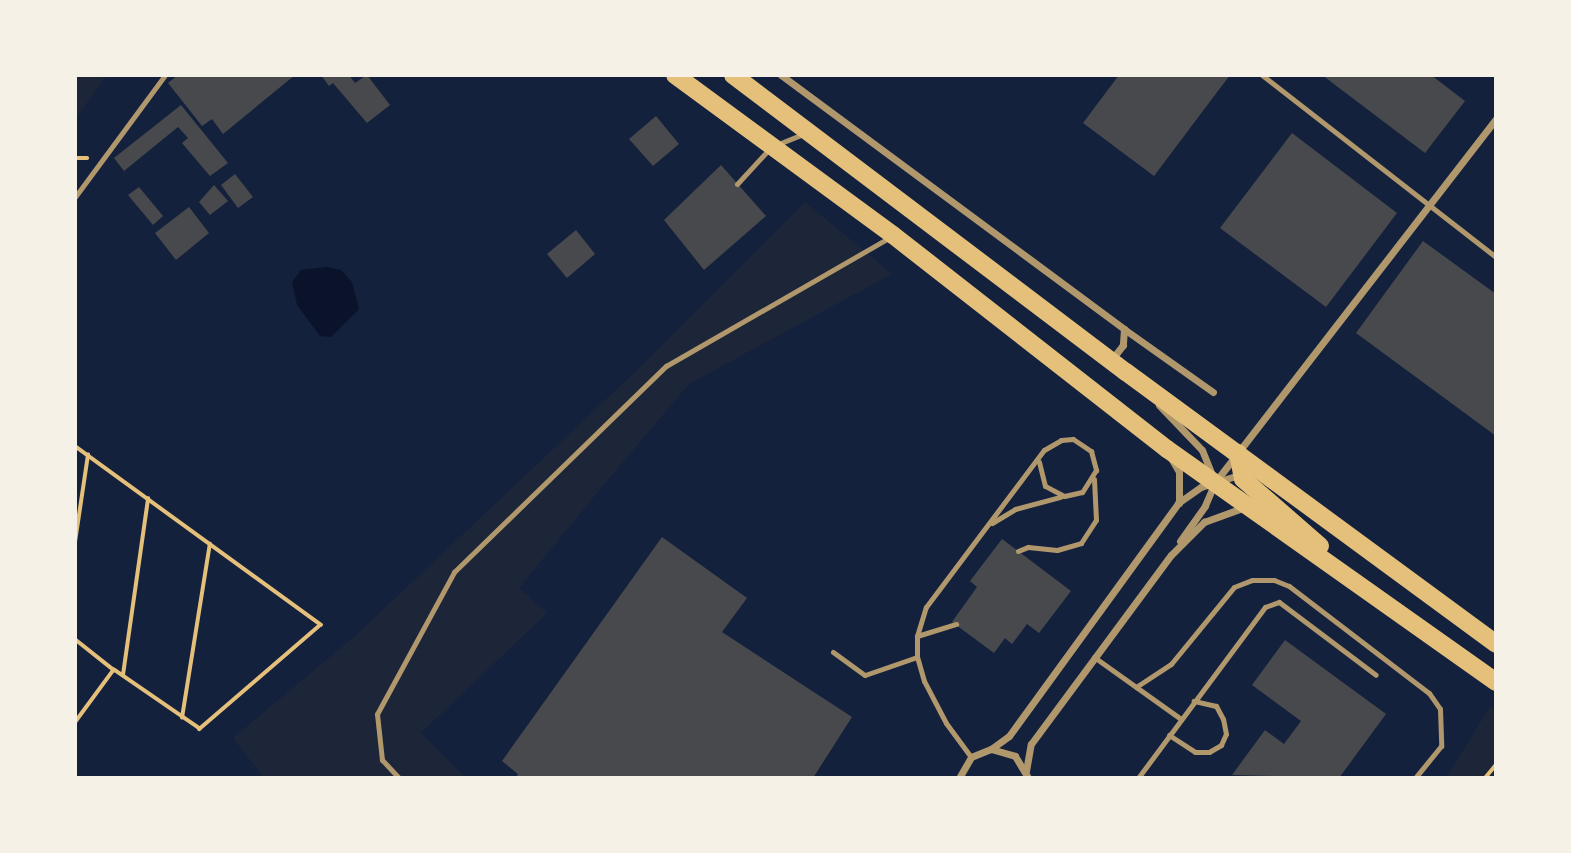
<!DOCTYPE html>
<style>
body{margin:0}
#map{position:relative;width:1571px;height:853px;overflow:hidden;background:#14213d;font-family:Commissioner,sans-serif}
div>[style]{position:absolute}
.green>*{inset:0;background:#1d2539}
.water>*{inset:0;background:#0b132b}
.building>*{inset:0;background:#48494c}
.path>*{height:3.5px;margin:-1.75px;padding:0 1.75px;transform-origin:1.75px;border-radius:1.75px;background:#e5c07b}
.service>*{height:5px;margin:-2.5px;padding:0 2.5px;transform-origin:2.5px;border-radius:2.5px;background:#b1986c}
.minor>*{height:7px;margin:-3.5px;padding:0 3.5px;transform-origin:3.5px;border-radius:3.5px;background:#b1986c}
.primary>*{height:18px;margin:-9px;padding:0 9px;transform-origin:9px;border-radius:9px;background:#e5c07b}
span{translate:-50% -50%;white-space:nowrap;text-align:center;line-height:1.15;-webkit-text-stroke:7px #f6f1e7;paint-order:stroke}
.frame{position:absolute;inset:0;border:77px solid #f6f1e7;pointer-events:none}
</style>
<div id="map">
<div class="green">
<i style="clip-path:polygon(75px 75px,107px 75px,75px 119px)"></i>
<i style="clip-path:polygon(805px 202px,892px 274px,689px 384px,606px 482px,519px 588px,547px 613px,421px 733px,466px 778px,264px 778px,233px 738px,355px 636px,636px 371px)"></i>
<i style="clip-path:polygon(1490px 707px,1496px 711px,1496px 778px,1446px 778px)"></i>
</div>
<div class="water">
<i style="clip-path:polygon(327px 267px,341px 270px,352px 282px,359px 309px,331px 337px,320px 336px,297px 305px,292px 282px,301px 270px)"></i>
</div>
<div class="building">
<i style="clip-path:polygon(178px 75px,295px 75px,223px 134px,212px 119px,202px 126px,168px 83px)"></i>
<i style="clip-path:polygon(321px 75px,349px 75px,355px 83px,367px 75px,390px 105px,367px 123px,333px 83px,329px 86px)"></i>
<i style="clip-path:polygon(1119px 75px,1230px 75px,1154px 176px,1083px 123px)"></i>
<i style="clip-path:polygon(1322px 75px,1431px 75px,1465px 101px,1425px 153px)"></i>
<i style="clip-path:polygon(181px 105px,228px 163px,210px 176px,182px 143px,188px 138px,178px 127px,124px 171px,114px 158px)"></i>
<i style="clip-path:polygon(656px 116px,679px 144px,653px 166px,629px 139px)"></i>
<i style="clip-path:polygon(1292px 133px,1397px 213px,1326px 307px,1220px 228px)"></i>
<i style="clip-path:polygon(721px 165px,766px 216px,704px 270px,664px 220px)"></i>
<i style="clip-path:polygon(235px 174px,253px 197px,238px 208px,221px 185px)"></i>
<i style="clip-path:polygon(214px 185px,228px 201px,210px 215px,199px 202px)"></i>
<i style="clip-path:polygon(139px 187px,163px 216px,153px 225px,128px 195px)"></i>
<i style="clip-path:polygon(189px 207px,209px 233px,176px 260px,155px 233px)"></i>
<i style="clip-path:polygon(576px 230px,595px 254px,567px 278px,547px 254px)"></i>
<i style="clip-path:polygon(1423px 241px,1496px 294px,1496px 436px,1356px 333px)"></i>
<i style="clip-path:polygon(662px 537px,747px 598px,722px 632px,852px 717px,813px 778px,516px 778px,518px 774px,502px 761px)"></i>
<i style="clip-path:polygon(1002px 539px,1071px 591px,1039px 633px,1027px 624px,1012px 644px,1005px 638px,994px 653px,952px 622px,977px 587px,970px 581px)"></i>
<i style="clip-path:polygon(1285px 640px,1386px 714px,1339px 778px,1232px 775px,1265px 730px,1284px 744px,1301px 721px,1252px 685px)"></i>
</div>
<div class="path">
<i style="left:75px;top:158px;width:12px"></i>
<i style="left:75px;top:446px;width:304px;rotate:36deg"></i>
<i style="left:321px;top:625px;width:160px;rotate:139.3deg"></i>
<i style="left:200px;top:729px;width:104px;rotate:-145.5deg"></i>
<i style="left:75px;top:542px;width:88px;rotate:-81.5deg"></i>
<i style="left:75px;top:639px;width:50px;rotate:38.5deg"></i>
<i style="left:114px;top:670px;width:66px;rotate:126.3deg"></i>
<i style="left:123px;top:675px;width:178px;rotate:-81.9deg"></i>
<i style="left:182px;top:718px;width:176px;rotate:-80.9deg"></i>
<i style="left:1485px;top:778px;width:17px;rotate:-50deg"></i>
</div>
<div class="service">
<i style="left:1262px;top:75px;width:296px;rotate:37.9deg"></i>
<i style="left:737px;top:184px;width:50px;rotate:-47.4deg"></i>
<i style="left:771px;top:147px;width:35px;rotate:-22deg"></i>
<i style="left:75px;top:197px;width:152px;rotate:-53.6deg"></i>
<i style="left:992px;top:523px;width:27px;rotate:-31deg"></i>
<i style="left:1015px;top:509px;width:47px;rotate:-14.9deg"></i>
<i style="left:1018px;top:551px;width:11px;rotate:-22deg"></i>
<i style="left:1028px;top:547px;width:29px;rotate:6deg"></i>
<i style="left:1057px;top:550px;width:25px;rotate:-16deg"></i>
<i style="left:1081px;top:543px;width:27px;rotate:-57deg"></i>
<i style="left:1096px;top:520px;width:41px;rotate:-92.8deg"></i>
<i style="left:917px;top:636px;width:41px;rotate:-17.1deg"></i>
<i style="left:833px;top:652px;width:39px;rotate:36deg"></i>
<i style="left:865px;top:675px;width:55px;rotate:-19.1deg"></i>
<i style="left:1094px;top:657px;width:107px;rotate:35.5deg"></i>
<i style="left:1136px;top:687px;width:42px;rotate:-33.3deg"></i>
<i style="left:1171px;top:664px;width:99px;rotate:-50.7deg"></i>
<i style="left:1234px;top:587px;width:19px;rotate:-21deg"></i>
<i style="left:1252px;top:580px;width:22px"></i>
<i style="left:1274px;top:580px;width:16px;rotate:22deg"></i>
<i style="left:1289px;top:586px;width:176px;rotate:37.4deg"></i>
<i style="left:1429px;top:693px;width:19px;rotate:55deg"></i>
<i style="left:1440px;top:709px;width:37px;rotate:88deg"></i>
<i style="left:1441px;top:746px;width:41px;rotate:129.1deg"></i>
<i style="left:1169px;top:735px;width:31px;rotate:33deg"></i>
<i style="left:1195px;top:752px;width:14px"></i>
<i style="left:1209px;top:752px;width:14px;rotate:-30deg"></i>
<i style="left:1221px;top:745px;width:12px;rotate:-66deg"></i>
<i style="left:1226px;top:734px;width:15px;rotate:-101deg"></i>
<i style="left:1223px;top:719px;width:15px;rotate:-118deg"></i>
<i style="left:1216px;top:706px;width:23px;rotate:-167deg"></i>
<i style="left:971px;top:757px;width:42px;rotate:-126.3deg"></i>
<i style="left:946px;top:723px;width:47px;rotate:-117.6deg"></i>
<i style="left:924px;top:681px;width:25px;rotate:-106deg"></i>
<i style="left:917px;top:657px;width:21px;rotate:-90deg"></i>
<i style="left:917px;top:636px;width:30px;rotate:-73deg"></i>
<i style="left:926px;top:607px;width:196px;rotate:-53.1deg"></i>
<i style="left:1044px;top:450px;width:20px;rotate:-30deg"></i>
<i style="left:1061px;top:440px;width:12px;rotate:-5deg"></i>
<i style="left:1073px;top:439px;width:22px;rotate:34deg"></i>
<i style="left:1091px;top:451px;width:20px;rotate:75deg"></i>
<i style="left:1096px;top:470px;width:26px;rotate:122deg"></i>
<i style="left:1082px;top:492px;width:18px;rotate:167deg"></i>
<i style="left:1064px;top:496px;width:21px;rotate:-152deg"></i>
<i style="left:1045px;top:486px;width:25px;rotate:-104deg"></i>
<i style="left:399px;top:778px;width:25px;rotate:-133deg"></i>
<i style="left:382px;top:760px;width:46px;rotate:-96.2deg"></i>
<i style="left:377px;top:714px;width:162px;rotate:-61.5deg"></i>
<i style="left:454px;top:572px;width:296px;rotate:-44.2deg"></i>
<i style="left:666px;top:366px;width:258px;rotate:-29.9deg"></i>
<i style="left:1138px;top:778px;width:213px;rotate:-53.4deg"></i>
<i style="left:1265px;top:607px;width:15px;rotate:-20deg"></i>
<i style="left:1279px;top:602px;width:121px;rotate:37deg"></i>
</div>
<div class="minor">
<i style="left:781px;top:75px;width:427px;rotate:36.5deg"></i>
<i style="left:1124px;top:329px;width:16px;rotate:94deg"></i>
<i style="left:1123px;top:345px;width:18px;rotate:128deg"></i>
<i style="left:1124px;top:329px;width:109px;rotate:35.3deg"></i>
<i style="left:1159px;top:405px;width:62px;rotate:46.3deg"></i>
<i style="left:1202px;top:450px;width:35px;rotate:68deg"></i>
<i style="left:1215px;top:482px;width:26px;rotate:113deg"></i>
<i style="left:1205px;top:506px;width:43px;rotate:125.5deg"></i>
<i style="left:1171px;top:458px;width:16px;rotate:60deg"></i>
<i style="left:1179px;top:472px;width:31px;rotate:90deg"></i>
<i style="left:1216px;top:481px;width:458px;rotate:-52.3deg"></i>
<i style="left:991px;top:749px;width:22px;rotate:-36deg"></i>
<i style="left:1009px;top:736px;width:288px;rotate:-54deg"></i>
<i style="left:1178px;top:503px;width:28px;rotate:-35deg"></i>
<i style="left:1201px;top:487px;width:43px;rotate:-17.6deg"></i>
<i style="left:1026px;top:771px;width:27px;rotate:-80deg"></i>
<i style="left:1031px;top:744px;width:235px;rotate:-53.5deg"></i>
<i style="left:1171px;top:555px;width:47px;rotate:-45deg"></i>
<i style="left:1204px;top:522px;width:44px;rotate:-20.1deg"></i>
<i style="left:959px;top:778px;width:24px;rotate:-60deg"></i>
<i style="left:971px;top:757px;width:22px;rotate:-22deg"></i>
<i style="left:991px;top:749px;width:25px;rotate:16deg"></i>
<i style="left:1015px;top:756px;width:26px;rotate:59deg"></i>
</div>
<div class="primary">
<i style="left:675px;top:75px;width:270px;rotate:36.3deg"></i>
<i style="left:893px;top:235px;width:348px;rotate:38deg"></i>
<i style="left:1167px;top:449px;width:403px;rotate:35.3deg"></i>
<i style="left:733px;top:75px;width:493px;rotate:37.1deg"></i>
<i style="left:1126px;top:372px;width:459px;rotate:36.3deg"></i>
<i style="left:1238px;top:453px;width:26px;rotate:79deg"></i>
<i style="left:1243px;top:479px;width:102px;rotate:41deg"></i>
</div>
<div class="frame"></div>
</div>
